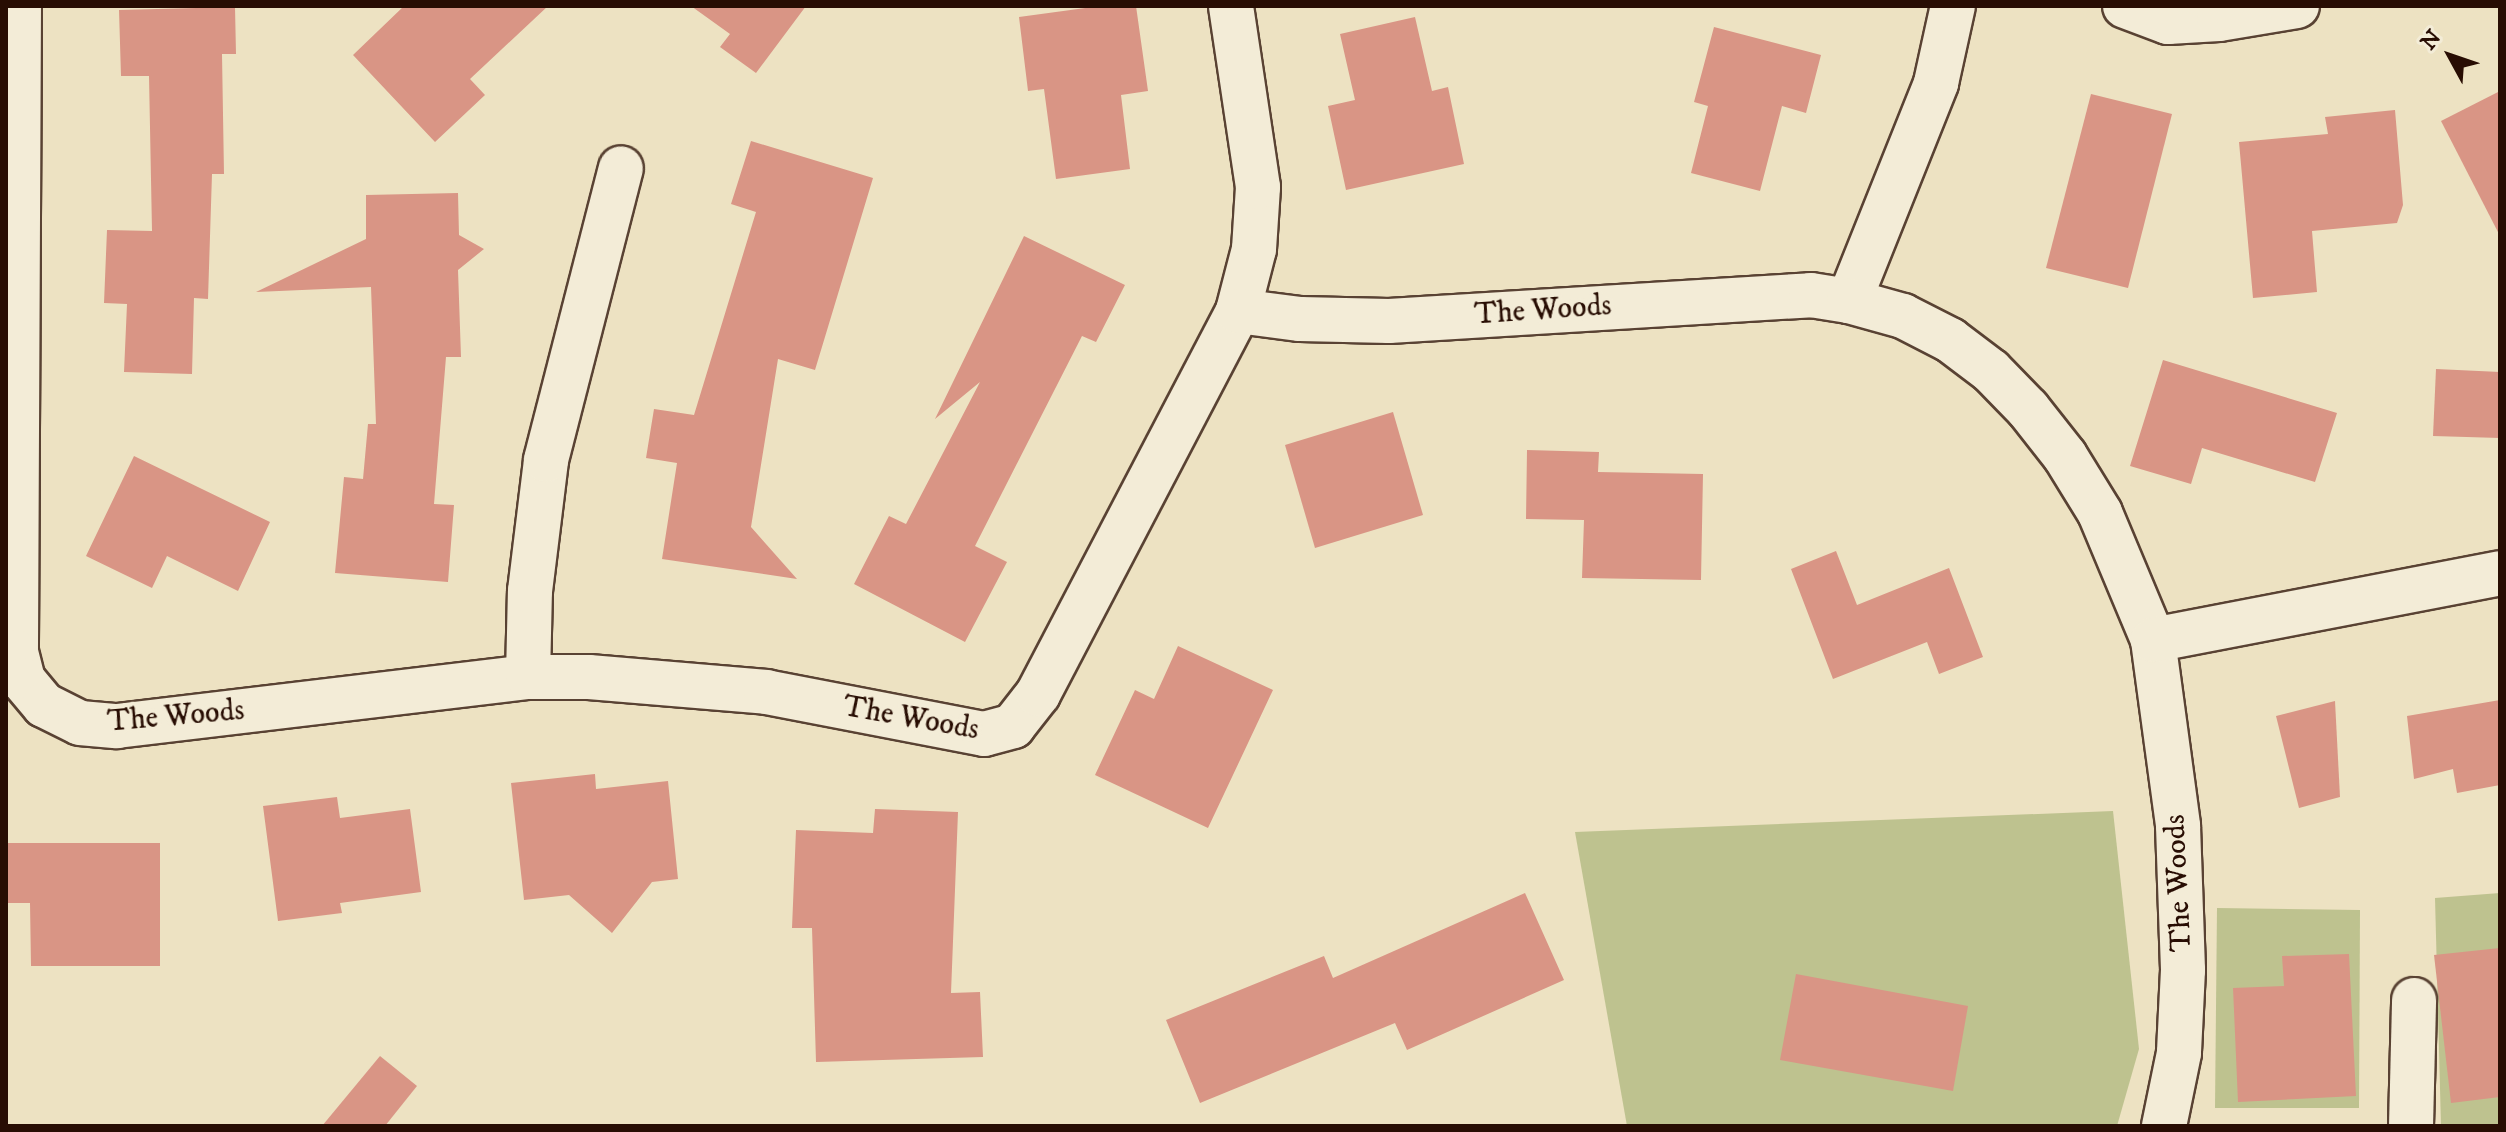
<!DOCTYPE html>
<style>
body{margin:0}
#map{position:relative;width:2506px;height:1132px;overflow:hidden;background:#ede2c2;font-family:"IM FELL DW Pica",serif}
div>[style]{position:absolute}
.green>*{inset:0;background:#bec28f}
.building>*{inset:0;background:#d99585}
.roads{filter:drop-shadow(2px 0 #594233) drop-shadow(-2px 0 #594233) drop-shadow(0 2px #594233) drop-shadow(0 -2px #594233)}
.street>*{height:44px;margin:-22px;padding:0 22px;transform-origin:22px;border-radius:22px;background:#f3ecd7}
span{translate:-50% -50%;white-space:nowrap;text-align:center;line-height:1.15;-webkit-text-stroke:8px #f3ecd7;paint-order:stroke}
.street-label{font-size:30px;color:#280d03}
.frame{position:absolute;inset:0;border:8px solid #280d03;pointer-events:none}
.north{position:absolute;left:2410px;top:16px;width:80px;height:80px;-webkit-text-stroke:6px #f3ecd7;paint-order:stroke;rotate:310deg;font-size:22px;font-weight:700;line-height:32px;text-align:center;color:#280d03}
.north::after{content:'';display:block;margin:auto;width:28px;height:36px;background:#280d03;clip-path:polygon(50% 0,100% 100%,50% 72%,0 100%)}
</style>
<div id="map">
<div class="green">
<i style="clip-path:polygon(2113px 811px,2139px 1049px,2117px 1126px,1627px 1126px,1575px 832px)"></i>
<i style="clip-path:polygon(2500px 893px,2500px 1126px,2441px 1126px,2435px 898px)"></i>
<i style="clip-path:polygon(2217px 908px,2360px 910px,2359px 1108px,2215px 1108px)"></i>
</div>
<div class="building">
<i style="clip-path:polygon(404px 6px,548px 6px,470px 79px,485px 95px,435px 142px,353px 55px)"></i>
<i style="clip-path:polygon(691px 6px,806px 6px,756px 73px,720px 47px,730px 34px)"></i>
<i style="clip-path:polygon(1100px 6px,1136px 6px,1148px 91px,1121px 95px,1130px 169px,1056px 179px,1044px 89px,1028px 91px,1019px 17px)"></i>
<i style="clip-path:polygon(235px 7px,236px 54px,222px 54px,224px 174px,212px 174px,208px 299px,194px 298px,192px 374px,124px 372px,127px 304px,104px 303px,107px 230px,152px 231px,149px 76px,121px 76px,119px 10px)"></i>
<i style="clip-path:polygon(1415px 17px,1432px 91px,1448px 87px,1464px 164px,1346px 190px,1328px 106px,1355px 100px,1340px 34px)"></i>
<i style="clip-path:polygon(1714px 27px,1821px 55px,1806px 113px,1782px 106px,1760px 191px,1691px 173px,1708px 106px,1694px 102px)"></i>
<i style="clip-path:polygon(2500px 91px,2500px 236px,2441px 121px)"></i>
<i style="clip-path:polygon(2091px 94px,2172px 114px,2128px 288px,2046px 268px)"></i>
<i style="clip-path:polygon(2395px 110px,2403px 205px,2397px 223px,2312px 231px,2317px 292px,2253px 298px,2239px 142px,2328px 134px,2325px 117px)"></i>
<i style="clip-path:polygon(751px 141px,873px 178px,815px 370px,778px 359px,751px 527px,797px 579px,662px 559px,677px 463px,646px 458px,654px 409px,694px 415px,756px 212px,731px 204px)"></i>
<i style="clip-path:polygon(458px 193px,459px 235px,484px 249px,458px 270px,461px 357px,446px 357px,434px 504px,454px 505px,448px 582px,335px 573px,344px 477px,363px 479px,368px 424px,376px 424px,371px 287px,256px 292px,366px 239px,366px 195px)"></i>
<i style="clip-path:polygon(1024px 236px,1125px 285px,1096px 342px,1082px 336px,975px 546px,1007px 562px,965px 642px,854px 584px,889px 516px,906px 524px,980px 382px,935px 419px)"></i>
<i style="clip-path:polygon(2163px 360px,2337px 413px,2315px 482px,2202px 448px,2191px 484px,2130px 466px)"></i>
<i style="clip-path:polygon(2436px 369px,2500px 372px,2500px 438px,2433px 436px)"></i>
<i style="clip-path:polygon(1393px 412px,1423px 515px,1315px 548px,1285px 445px)"></i>
<i style="clip-path:polygon(1527px 450px,1599px 452px,1598px 472px,1703px 474px,1701px 580px,1582px 578px,1584px 520px,1526px 519px)"></i>
<i style="clip-path:polygon(134px 456px,270px 522px,238px 591px,167px 556px,152px 588px,86px 556px)"></i>
<i style="clip-path:polygon(1836px 551px,1857px 605px,1949px 568px,1983px 657px,1939px 674px,1927px 642px,1833px 679px,1791px 569px)"></i>
<i style="clip-path:polygon(1178px 646px,1273px 690px,1208px 828px,1095px 775px,1135px 690px,1154px 699px)"></i>
<i style="clip-path:polygon(2500px 700px,2500px 785px,2457px 793px,2453px 769px,2414px 779px,2407px 716px)"></i>
<i style="clip-path:polygon(2335px 701px,2340px 797px,2299px 808px,2276px 716px)"></i>
<i style="clip-path:polygon(595px 774px,596px 789px,668px 781px,678px 879px,652px 882px,612px 933px,569px 895px,524px 900px,511px 783px)"></i>
<i style="clip-path:polygon(337px 797px,340px 818px,410px 809px,421px 892px,340px 903px,342px 913px,278px 921px,263px 806px)"></i>
<i style="clip-path:polygon(875px 809px,958px 812px,951px 993px,980px 992px,983px 1057px,816px 1062px,812px 928px,792px 928px,796px 830px,873px 833px)"></i>
<i style="clip-path:polygon(6px 843px,160px 843px,160px 966px,31px 966px,30px 903px,6px 903px)"></i>
<i style="clip-path:polygon(1525px 893px,1564px 980px,1407px 1050px,1395px 1023px,1200px 1103px,1166px 1020px,1324px 956px,1333px 978px)"></i>
<i style="clip-path:polygon(2500px 948px,2500px 1097px,2451px 1103px,2434px 955px)"></i>
<i style="clip-path:polygon(2349px 954px,2356px 1096px,2238px 1102px,2233px 988px,2284px 986px,2282px 956px)"></i>
<i style="clip-path:polygon(1796px 974px,1968px 1006px,1953px 1091px,1780px 1060px)"></i>
<i style="clip-path:polygon(380px 1056px,417px 1086px,385px 1126px,322px 1126px)"></i>
</div>
<div class="roads">
<div class="street">
<i style="left:19px;top:6px;width:646px;rotate:90.27deg"></i>
<i style="left:16px;top:652px;width:29px;rotate:76deg"></i>
<i style="left:23px;top:680px;width:33px;rotate:50deg"></i>
<i style="left:44px;top:705px;width:40px;rotate:26.6deg"></i>
<i style="left:80px;top:723px;width:37px;rotate:5deg"></i>
<i style="left:117px;top:726px;width:414px;rotate:-6.8deg"></i>
<i style="left:528px;top:677px;width:61px"></i>
<i style="left:589px;top:677px;width:178px;rotate:4.8deg"></i>
<i style="left:766px;top:692px;width:222px;rotate:10.9deg"></i>
<i style="left:984px;top:734px;width:30px;rotate:-15deg"></i>
<i style="left:1013px;top:726px;width:41px;rotate:-52deg"></i>
<i style="left:1038px;top:694px;width:432px;rotate:-62.4deg"></i>
<i style="left:1238px;top:311px;width:64px;rotate:-75.5deg"></i>
<i style="left:1254px;top:249px;width:62px;rotate:-86.3deg"></i>
<i style="left:1258px;top:187px;width:183px;rotate:-98.5deg"></i>
<i style="left:2125px;top:6px;width:46px;rotate:20.4deg"></i>
<i style="left:2168px;top:22px;width:51px;rotate:-3.4deg"></i>
<i style="left:2219px;top:19px;width:79px;rotate:-9.5deg"></i>
<i style="left:1849px;top:301px;width:235px;rotate:-68.2deg"></i>
<i style="left:1936px;top:83px;width:79px;rotate:-77.6deg"></i>
<i style="left:1238px;top:311px;width:63px;rotate:7.4deg"></i>
<i style="left:1300px;top:319px;width:89px;rotate:1.3deg"></i>
<i style="left:1389px;top:321px;width:423px;rotate:-3.5deg"></i>
<i style="left:1811px;top:295px;width:38px;rotate:9deg"></i>
<i style="left:1849px;top:301px;width:56px;rotate:15.5deg"></i>
<i style="left:1903px;top:316px;width:53px;rotate:27.1deg"></i>
<i style="left:1950px;top:340px;width:51px;rotate:37.1deg"></i>
<i style="left:1991px;top:371px;width:53px;rotate:45.8deg"></i>
<i style="left:2028px;top:409px;width:60px;rotate:51.8deg"></i>
<i style="left:2065px;top:456px;width:67px;rotate:58.4deg"></i>
<i style="left:2100px;top:513px;width:138px;rotate:67.3deg"></i>
<i style="left:2153px;top:640px;width:188px;rotate:82.3deg"></i>
<i style="left:2178px;top:826px;width:144px;rotate:88deg"></i>
<i style="left:2183px;top:970px;width:83px;rotate:92.8deg"></i>
<i style="left:2179px;top:1053px;width:75px;rotate:101.6deg"></i>
<i style="left:2153px;top:640px;width:353px;rotate:-10.9deg"></i>
<i style="left:528px;top:677px;width:86px;rotate:-88.7deg"></i>
<i style="left:530px;top:591px;width:132px;rotate:-83deg"></i>
<i style="left:546px;top:460px;width:301px;rotate:-75.6deg"></i>
<i style="left:2411px;top:1126px;width:126px;rotate:-88.6deg"></i>
</div>
</div>
<div class="street-label">
<span style="left:1543px;top:311px;rotate:-4deg">The Woods</span>
<span style="left:176px;top:717px;rotate:-5deg">The Woods</span>
<span style="left:911px;top:719px;rotate:10deg">The Woods</span>
<span style="left:2179px;top:883px;rotate:-93deg">The Woods</span>
</div>
<div class="frame"></div>
<div class="north">N</div>
</div>
